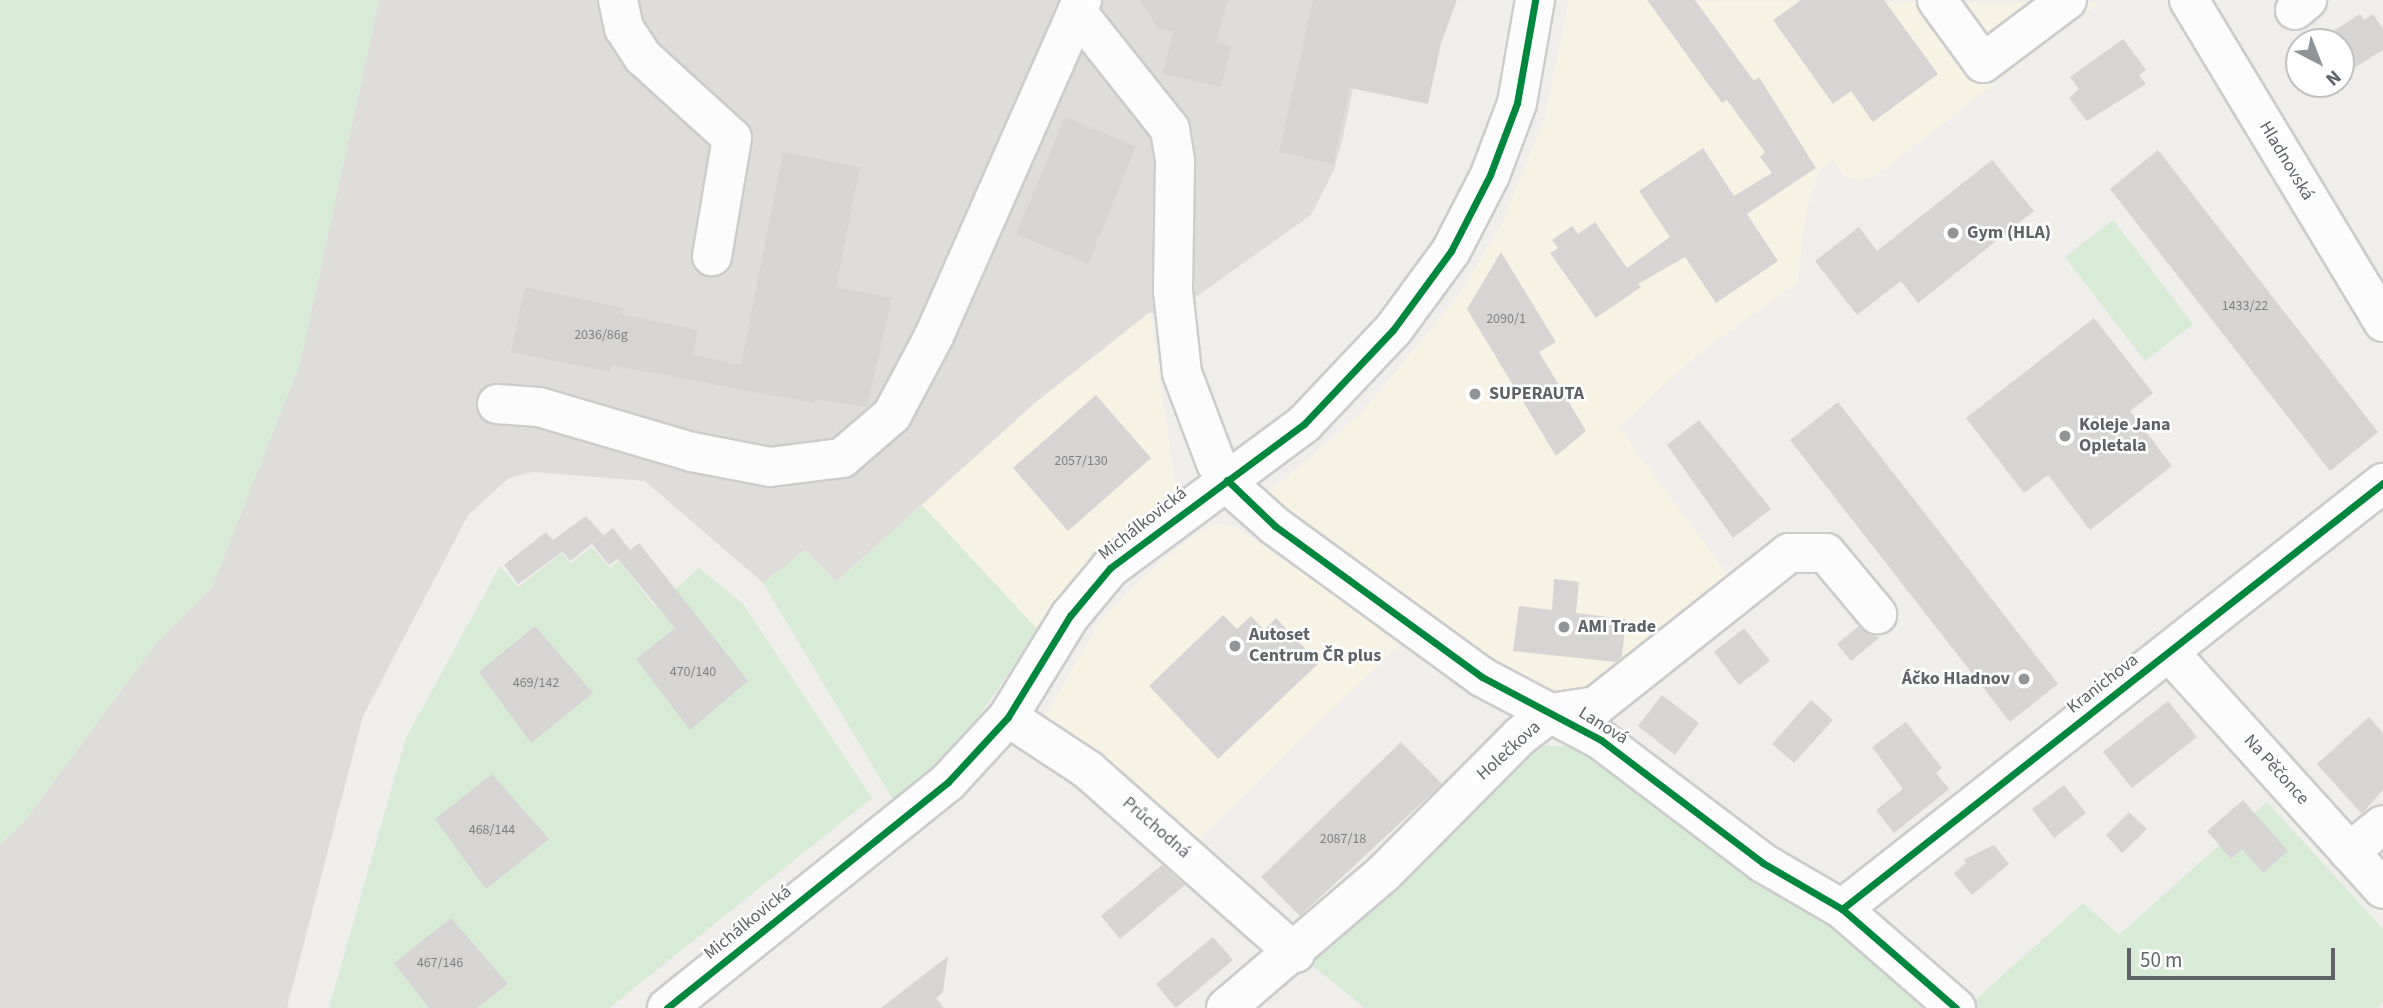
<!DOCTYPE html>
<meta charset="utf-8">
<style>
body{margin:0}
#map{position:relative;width:2383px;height:1008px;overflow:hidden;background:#efeeea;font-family:"Source Sans 3",sans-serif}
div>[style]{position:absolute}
.commercial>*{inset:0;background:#f7f3e4}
.industrial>*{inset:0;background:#dfddda}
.green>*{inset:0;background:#d8ebd6}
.building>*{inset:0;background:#d6d5d3}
.roads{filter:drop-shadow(2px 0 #cbcccc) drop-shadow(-2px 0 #cbcccc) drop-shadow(0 2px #cbcccc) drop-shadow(0 -2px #cbcccc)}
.minor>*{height:38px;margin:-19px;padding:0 19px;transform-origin:19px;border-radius:19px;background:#fdfcfc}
.cycleway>*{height:7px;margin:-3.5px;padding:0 3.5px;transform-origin:3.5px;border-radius:3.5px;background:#00873e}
.dots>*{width:19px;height:19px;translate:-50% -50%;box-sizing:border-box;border:4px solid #fff;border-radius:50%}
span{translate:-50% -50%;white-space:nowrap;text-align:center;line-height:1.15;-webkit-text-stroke:5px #fff;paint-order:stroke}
.number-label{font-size:14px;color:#7e8184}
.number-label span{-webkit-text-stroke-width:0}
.street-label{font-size:18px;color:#5f6368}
.poi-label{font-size:18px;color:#5f6368;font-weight:700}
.left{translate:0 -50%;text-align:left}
.right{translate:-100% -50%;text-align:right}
.north{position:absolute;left:2285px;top:28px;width:70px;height:70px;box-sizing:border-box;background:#fff;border:2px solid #bfc1c3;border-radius:50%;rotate:138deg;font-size:19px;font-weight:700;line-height:28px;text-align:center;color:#5f6368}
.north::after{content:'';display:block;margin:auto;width:24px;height:32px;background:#919496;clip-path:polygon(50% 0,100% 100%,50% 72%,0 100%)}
.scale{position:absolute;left:2127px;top:948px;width:208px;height:32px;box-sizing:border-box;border:4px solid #5f6368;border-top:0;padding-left:9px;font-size:21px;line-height:24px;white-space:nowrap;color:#5f6368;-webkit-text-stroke:5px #fff;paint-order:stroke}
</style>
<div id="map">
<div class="commercial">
<i style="clip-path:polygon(1569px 0,2098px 3px,1878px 174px,1860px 182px,1844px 176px,1832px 160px,1819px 171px,1807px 209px,1797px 283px,1699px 353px,1619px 427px,1735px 585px,1583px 694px,1548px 698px,1469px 654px,1267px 494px,1362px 412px,1458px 296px,1502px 223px,1544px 119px)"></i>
<i style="clip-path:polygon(1150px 312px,1176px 489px,1094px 553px,1038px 630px,922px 505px,1036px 402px)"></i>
<i style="clip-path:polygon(1225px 524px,1237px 528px,1402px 642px,1192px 845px,1044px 718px,1099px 623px,1136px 584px,1188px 539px,1211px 525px)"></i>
</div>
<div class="industrial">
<i style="clip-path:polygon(379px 0,1371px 0,1343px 137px,1334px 170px,1311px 215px,1165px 319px,1150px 312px,1036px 402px,836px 582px,805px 550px,763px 583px,645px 481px,533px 472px,509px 478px,468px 515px,363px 716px,287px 1008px,0 1008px,0 844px,23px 823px,157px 642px,212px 587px,300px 363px)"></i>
</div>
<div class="green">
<i style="clip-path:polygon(0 0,379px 0,300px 363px,212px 587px,157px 642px,23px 823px,0 844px)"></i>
<i style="clip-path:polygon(2113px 220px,2193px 324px,2145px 361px,2065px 257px)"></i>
<i style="clip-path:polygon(922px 505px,1038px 630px,964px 738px,895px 803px,763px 583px,805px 550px,836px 582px)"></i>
<i style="clip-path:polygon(592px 547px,610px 568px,619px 561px,655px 607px,699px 568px,744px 605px,872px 798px,609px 1008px,329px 1008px,406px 738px,500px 566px,518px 587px,562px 553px,570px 564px)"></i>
<i style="clip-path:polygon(1530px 746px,1585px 746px,1827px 925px,1868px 943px,1941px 1008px,1365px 1008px,1309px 963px)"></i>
<i style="clip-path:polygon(2267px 802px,2383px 929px,2383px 1002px,2377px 1008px,1980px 1008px,1973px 1002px,2083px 903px,2119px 935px)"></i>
</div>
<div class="building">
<i style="clip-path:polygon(1140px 0,1228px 0,1216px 42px,1231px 46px,1221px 87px,1163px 74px,1173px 32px,1157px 28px)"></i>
<i style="clip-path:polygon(1313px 0,1457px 0,1441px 43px,1428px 104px,1350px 88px,1333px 164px,1279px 152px)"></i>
<i style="clip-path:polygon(1647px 0,1695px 0,1754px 81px,1759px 77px,1816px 168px,1747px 214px,1778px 261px,1716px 303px,1685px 257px,1638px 284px,1641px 287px,1596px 318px,1550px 253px,1558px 248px,1552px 240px,1572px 226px,1578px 234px,1595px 222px,1627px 268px,1670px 237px,1639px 191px,1703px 148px,1734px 196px,1772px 173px,1760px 157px,1765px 152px,1727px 100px,1722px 103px)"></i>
<i style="clip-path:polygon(1801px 0,1884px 0,1938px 74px,1873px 122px,1851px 91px,1833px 104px,1773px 20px)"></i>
<i style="clip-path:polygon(2360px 14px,2364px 20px,2373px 14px,2383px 29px,2383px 50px,2341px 76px,2341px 42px,2316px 42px)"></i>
<i style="clip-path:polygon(2123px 39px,2146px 70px,2139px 75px,2146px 84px,2087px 121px,2069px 98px,2079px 89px,2070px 77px)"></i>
<i style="clip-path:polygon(1065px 117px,1136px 146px,1088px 264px,1016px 234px)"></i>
<i style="clip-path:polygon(2158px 150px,2378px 432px,2330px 471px,2110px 189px)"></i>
<i style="clip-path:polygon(783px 152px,860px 167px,836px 287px,892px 298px,867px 407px,815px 399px,814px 403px,611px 365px,610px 372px,511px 352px,525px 287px,623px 308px,622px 314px,698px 330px,693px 355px,741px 365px)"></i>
<i style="clip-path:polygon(1992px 160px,2034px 211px,1918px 303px,1901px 281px,1857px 315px,1815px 261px,1859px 227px,1877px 251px)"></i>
<i style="clip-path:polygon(1501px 252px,1556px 342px,1539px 352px,1586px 431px,1556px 456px,1467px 309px)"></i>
<i style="clip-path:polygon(2094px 318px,2153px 393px,2130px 411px,2172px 466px,2090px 530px,2048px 475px,2024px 493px,1966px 418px)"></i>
<i style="clip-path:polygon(1096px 395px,1151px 458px,1068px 531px,1013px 468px)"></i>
<i style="clip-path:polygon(1838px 402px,2058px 684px,2010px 722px,1790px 440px)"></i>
<i style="clip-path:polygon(1699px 420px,1771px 509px,1733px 538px,1667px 445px)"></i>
<i style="clip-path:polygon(586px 516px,603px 535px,570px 561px,555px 543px,562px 552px,518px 584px,504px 565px,546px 532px,553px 540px)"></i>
<i style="clip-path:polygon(613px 528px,630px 550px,609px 565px,592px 544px)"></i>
<i style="clip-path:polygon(639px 543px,748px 681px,690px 730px,636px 659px,675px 628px,618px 559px)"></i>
<i style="clip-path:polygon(1554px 579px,1579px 582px,1576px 613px,1626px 619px,1622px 657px,1616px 662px,1513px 651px,1519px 606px,1552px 610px)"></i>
<i style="clip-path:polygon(1223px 615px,1237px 629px,1251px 616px,1264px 630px,1276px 618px,1319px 663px,1218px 759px,1149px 686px)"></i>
<i style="clip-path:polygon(535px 626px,593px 693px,531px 743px,479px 672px)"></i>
<i style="clip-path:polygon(1859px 626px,1879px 638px,1851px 661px,1837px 644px)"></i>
<i style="clip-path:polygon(1744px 628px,1770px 661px,1739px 685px,1714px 652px)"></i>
<i style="clip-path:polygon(1662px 695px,1699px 723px,1675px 755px,1638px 726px)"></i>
<i style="clip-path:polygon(1811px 700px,1833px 720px,1794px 763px,1772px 744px)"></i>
<i style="clip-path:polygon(2168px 701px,2197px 737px,2132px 788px,2103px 752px)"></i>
<i style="clip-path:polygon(2369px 717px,2383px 733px,2383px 790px,2362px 814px,2317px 764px)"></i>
<i style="clip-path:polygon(1906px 722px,1942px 768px,1936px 773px,1949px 789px,1894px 833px,1876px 810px,1903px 789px,1872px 747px)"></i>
<i style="clip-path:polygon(1401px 742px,1442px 784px,1300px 916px,1261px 877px)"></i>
<i style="clip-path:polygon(492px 774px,549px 839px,486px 889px,435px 819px)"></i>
<i style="clip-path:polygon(2064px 785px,2086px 813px,2054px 838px,2032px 809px)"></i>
<i style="clip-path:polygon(2243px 800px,2288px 851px,2263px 873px,2242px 849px,2231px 859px,2207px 831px)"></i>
<i style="clip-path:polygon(2129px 812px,2147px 829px,2122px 853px,2106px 835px)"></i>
<i style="clip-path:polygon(1994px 845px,2009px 864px,1972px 895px,1954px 873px,1966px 863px,1963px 860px)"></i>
<i style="clip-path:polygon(1162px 865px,1185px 885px,1120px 939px,1101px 916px)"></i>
<i style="clip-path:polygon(451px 918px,508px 984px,477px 1008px,429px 1008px,394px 963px)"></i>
<i style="clip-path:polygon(1213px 937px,1233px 960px,1176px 1008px,1156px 984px)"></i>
<i style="clip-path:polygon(948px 956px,943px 992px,936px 998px,944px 1008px,881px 1008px)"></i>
</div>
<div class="roads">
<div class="minor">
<i style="left:618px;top:0;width:29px;rotate:78deg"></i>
<i style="left:624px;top:28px;width:35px;rotate:57deg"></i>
<i style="left:643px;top:57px;width:120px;rotate:42.3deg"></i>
<i style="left:732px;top:138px;width:120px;rotate:99.6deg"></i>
<i style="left:1082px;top:0;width:13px;rotate:113deg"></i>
<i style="left:1077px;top:12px;width:149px;rotate:51.5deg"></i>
<i style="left:1170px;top:129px;width:33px;rotate:81deg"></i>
<i style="left:1175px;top:162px;width:129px;rotate:90.9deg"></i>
<i style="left:1173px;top:291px;width:82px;rotate:83.7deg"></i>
<i style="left:1182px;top:373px;width:96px;rotate:69.3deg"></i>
<i style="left:1216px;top:463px;width:39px;rotate:53deg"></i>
<i style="left:1239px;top:494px;width:48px;rotate:41.6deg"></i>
<i style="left:1275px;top:526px;width:256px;rotate:36.1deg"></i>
<i style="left:1482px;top:677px;width:135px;rotate:27.9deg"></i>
<i style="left:1601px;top:740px;width:203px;rotate:37.2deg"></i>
<i style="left:1763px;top:863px;width:91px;rotate:30.2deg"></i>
<i style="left:1842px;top:909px;width:151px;rotate:41deg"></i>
<i style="left:1937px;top:0;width:78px;rotate:53.9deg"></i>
<i style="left:1983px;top:63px;width:105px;rotate:-36.9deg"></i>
<i style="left:2189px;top:0;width:376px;rotate:58.9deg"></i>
<i style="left:2295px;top:10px;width:16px;rotate:-40deg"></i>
<i style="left:497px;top:404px;width:42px;rotate:4.1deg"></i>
<i style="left:539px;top:407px;width:159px;rotate:16.4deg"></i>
<i style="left:692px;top:452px;width:79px;rotate:10.9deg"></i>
<i style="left:770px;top:467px;width:73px;rotate:-7.1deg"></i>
<i style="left:842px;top:458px;width:66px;rotate:-40.7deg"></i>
<i style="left:892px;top:415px;width:89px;rotate:-62deg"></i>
<i style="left:934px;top:336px;width:354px;rotate:-66.2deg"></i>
<i style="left:2169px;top:652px;width:319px;rotate:47.9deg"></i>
<i style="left:1008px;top:717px;width:95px;rotate:33.4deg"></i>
<i style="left:1087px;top:769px;width:278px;rotate:41.5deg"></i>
<i style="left:2349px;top:852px;width:43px;rotate:-38.5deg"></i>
<i style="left:1842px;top:909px;width:689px;rotate:-38.22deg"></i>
<i style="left:667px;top:1008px;width:361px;rotate:-38.8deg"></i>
<i style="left:948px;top:782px;width:88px;rotate:-47.3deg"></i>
<i style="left:1008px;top:717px;width:119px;rotate:-58.5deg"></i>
<i style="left:1070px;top:616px;width:62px;rotate:-50.2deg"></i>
<i style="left:1110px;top:568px;width:242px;rotate:-36.6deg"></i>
<i style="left:1304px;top:424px;width:129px;rotate:-46.6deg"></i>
<i style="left:1393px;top:330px;width:98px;rotate:-53.7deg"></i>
<i style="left:1451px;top:251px;width:85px;rotate:-62.8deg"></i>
<i style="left:1490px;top:175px;width:77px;rotate:-69.4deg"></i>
<i style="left:1517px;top:103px;width:105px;rotate:-80.1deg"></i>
<i style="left:1226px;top:1008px;width:208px;rotate:-40.5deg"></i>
<i style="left:1384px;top:873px;width:193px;rotate:-45.2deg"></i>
<i style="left:1520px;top:736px;width:39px;rotate:-37deg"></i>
<i style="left:1551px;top:713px;width:46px;rotate:-8.8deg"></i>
<i style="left:1596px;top:706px;width:246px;rotate:-38.4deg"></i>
<i style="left:1789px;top:553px;width:37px"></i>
<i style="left:1826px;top:553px;width:80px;rotate:50.1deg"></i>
</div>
</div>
<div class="cycleway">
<i style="left:1227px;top:480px;width:66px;rotate:43.8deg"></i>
<i style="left:1275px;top:526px;width:256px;rotate:36.1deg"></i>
<i style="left:1482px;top:677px;width:135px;rotate:27.9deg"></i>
<i style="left:1601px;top:740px;width:203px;rotate:37.2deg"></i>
<i style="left:1763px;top:863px;width:91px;rotate:30.2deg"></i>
<i style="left:1842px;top:909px;width:151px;rotate:41deg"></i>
<i style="left:1842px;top:909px;width:689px;rotate:-38.22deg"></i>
<i style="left:667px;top:1008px;width:361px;rotate:-38.8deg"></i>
<i style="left:948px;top:782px;width:88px;rotate:-47.3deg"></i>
<i style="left:1008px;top:717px;width:119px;rotate:-58.5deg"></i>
<i style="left:1070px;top:616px;width:62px;rotate:-50.2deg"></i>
<i style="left:1110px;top:568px;width:242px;rotate:-36.6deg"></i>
<i style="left:1304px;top:424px;width:129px;rotate:-46.6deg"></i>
<i style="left:1393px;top:330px;width:98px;rotate:-53.7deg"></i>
<i style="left:1451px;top:251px;width:85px;rotate:-62.8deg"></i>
<i style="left:1490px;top:175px;width:77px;rotate:-69.4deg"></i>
<i style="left:1517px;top:103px;width:104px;rotate:-80deg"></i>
</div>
<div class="dots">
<i style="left:1953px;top:233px;background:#919496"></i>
<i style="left:1475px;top:394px;background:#919496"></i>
<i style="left:2065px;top:436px;background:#919496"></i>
<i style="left:1564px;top:627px;background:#919496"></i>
<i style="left:1235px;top:646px;background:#919496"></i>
<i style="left:2024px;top:679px;background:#919496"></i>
</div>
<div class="number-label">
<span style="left:2245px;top:306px">1433/22</span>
<span style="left:1506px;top:319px">2090/1</span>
<span style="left:601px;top:335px">2036/86g</span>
<span style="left:1081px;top:461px">2057/130</span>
<span style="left:693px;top:672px">470/140</span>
<span style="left:536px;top:683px">469/142</span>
<span style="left:492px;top:830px">468/144</span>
<span style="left:1343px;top:839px">2087/18</span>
<span style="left:440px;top:963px">467/146</span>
</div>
<div class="street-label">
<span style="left:2286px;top:161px;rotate:59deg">Hladnovská</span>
<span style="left:1143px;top:524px;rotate:-38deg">Michálkovická</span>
<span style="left:2103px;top:684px;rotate:-38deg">Kranichova</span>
<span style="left:1603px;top:726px;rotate:32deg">Lanová</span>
<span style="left:1509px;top:751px;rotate:-42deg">Holečkova</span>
<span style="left:2276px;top:770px;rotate:48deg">Na Pěčonce</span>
<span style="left:1156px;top:828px;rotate:41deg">Průchodná</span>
<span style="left:748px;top:923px;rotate:-39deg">Michálkovická</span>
</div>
<div class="poi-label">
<span class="left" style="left:1967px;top:233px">Gym (HLA)</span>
<span class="left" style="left:1489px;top:394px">SUPERAUTA</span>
<span class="left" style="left:2079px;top:436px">Koleje Jana<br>Opletala</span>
<span class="left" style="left:1578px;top:627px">AMI Trade</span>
<span class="left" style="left:1249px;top:646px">Autoset<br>Centrum ČR plus</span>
<span class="right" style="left:2010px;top:679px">Áčko Hladnov</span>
</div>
<div class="north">N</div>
<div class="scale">50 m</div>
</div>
